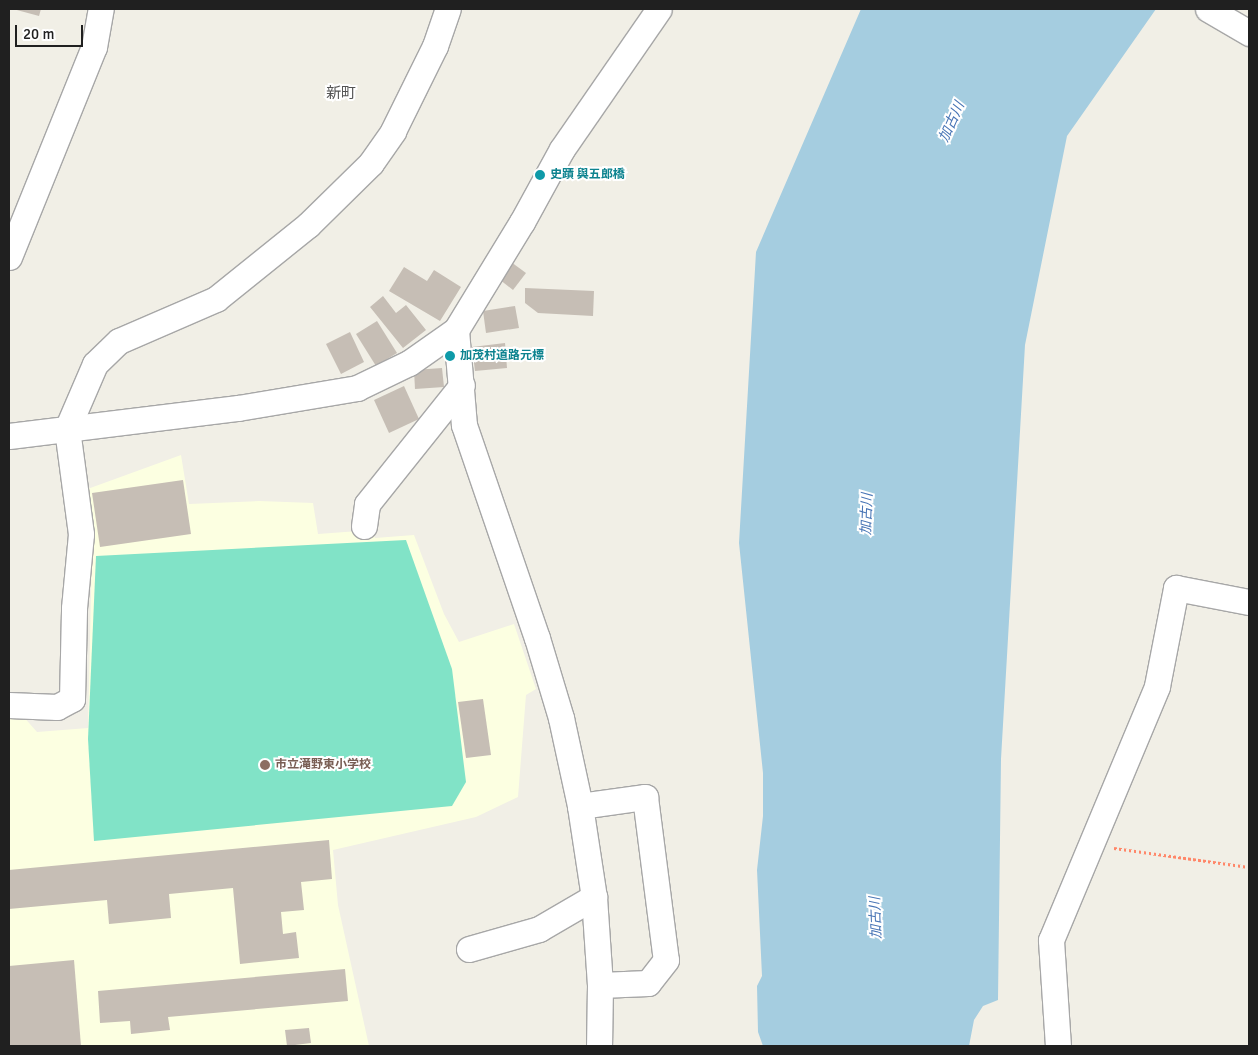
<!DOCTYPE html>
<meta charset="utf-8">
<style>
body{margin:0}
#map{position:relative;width:1258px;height:1055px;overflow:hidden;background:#f1efe6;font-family:Signika,"Noto Sans JP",sans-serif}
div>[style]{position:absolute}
.education>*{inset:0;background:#fcffe1}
.pitch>*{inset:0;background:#81e3c7}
.water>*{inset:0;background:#a5cde0}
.building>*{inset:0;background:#c6beb5}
.path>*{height:3px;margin-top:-1.5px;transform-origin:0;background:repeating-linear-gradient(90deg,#ff8769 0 2.5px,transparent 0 5px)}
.roads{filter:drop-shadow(1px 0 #a7a7a7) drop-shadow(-1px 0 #a7a7a7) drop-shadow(0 1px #a7a7a7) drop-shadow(0 -1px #a7a7a7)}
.minor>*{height:25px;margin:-12.5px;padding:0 12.5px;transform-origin:12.5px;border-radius:12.5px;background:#fff}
.dots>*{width:14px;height:14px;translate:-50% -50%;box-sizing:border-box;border:2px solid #fff;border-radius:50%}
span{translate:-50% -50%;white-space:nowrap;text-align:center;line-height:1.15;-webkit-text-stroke:4px #fff;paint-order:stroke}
.culture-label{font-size:12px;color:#0d838f;font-weight:700}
.left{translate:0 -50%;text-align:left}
.education-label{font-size:12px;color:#785e54;font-weight:700}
.water-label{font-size:14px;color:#4774b5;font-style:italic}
.quarter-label{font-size:15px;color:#535353}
.frame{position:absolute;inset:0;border:10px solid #202020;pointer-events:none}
.scale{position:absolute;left:15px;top:25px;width:68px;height:22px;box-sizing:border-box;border:2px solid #202020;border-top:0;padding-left:6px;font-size:15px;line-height:18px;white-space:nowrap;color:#202020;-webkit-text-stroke:4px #fff;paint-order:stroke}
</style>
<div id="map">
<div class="education">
<i style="clip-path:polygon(181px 455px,189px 504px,259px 501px,313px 503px,318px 534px,372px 530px,375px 538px,414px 535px,444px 614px,459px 642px,514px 624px,536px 689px,526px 695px,518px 797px,476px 817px,333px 850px,338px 905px,369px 1046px,9px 1046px,9px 716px,22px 715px,37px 732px,88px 728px,92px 551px,82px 491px)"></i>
</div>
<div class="pitch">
<i style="clip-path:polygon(406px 540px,452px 669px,466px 782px,452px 806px,94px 841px,88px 739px,96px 556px)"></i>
</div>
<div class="water">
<i style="clip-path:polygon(861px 9px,1156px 9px,1067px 136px,1025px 345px,1001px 759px,998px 1000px,983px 1006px,974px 1020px,969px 1046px,763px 1046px,758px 1032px,757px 986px,762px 976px,757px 870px,763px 816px,763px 773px,739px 543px,756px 252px)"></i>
</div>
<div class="building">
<i style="clip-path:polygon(13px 9px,41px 9px,39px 16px)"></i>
<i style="clip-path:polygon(511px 262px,526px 273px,513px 290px,499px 279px)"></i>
<i style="clip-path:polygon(404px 267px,427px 281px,434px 270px,461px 287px,440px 321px,389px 291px)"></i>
<i style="clip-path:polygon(525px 288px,594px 291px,593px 316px,538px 313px,525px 303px)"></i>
<i style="clip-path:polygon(383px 296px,396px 313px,406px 305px,426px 330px,403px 348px,370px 307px)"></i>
<i style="clip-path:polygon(515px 306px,519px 328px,486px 333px,483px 311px)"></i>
<i style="clip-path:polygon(377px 321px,397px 353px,376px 366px,356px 334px)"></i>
<i style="clip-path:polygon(350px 332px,364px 362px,341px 374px,326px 344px)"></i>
<i style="clip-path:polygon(505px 343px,507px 368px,475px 371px,472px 347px)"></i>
<i style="clip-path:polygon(442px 368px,444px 387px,415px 389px,414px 370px)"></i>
<i style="clip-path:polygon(404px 386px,419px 419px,389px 433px,374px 400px)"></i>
<i style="clip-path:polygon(183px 480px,191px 534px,100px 547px,92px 493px)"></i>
<i style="clip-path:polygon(483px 699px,491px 755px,466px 758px,458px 702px)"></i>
<i style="clip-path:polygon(329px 840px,332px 879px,301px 882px,304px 910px,281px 912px,283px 934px,296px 932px,299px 958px,240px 964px,233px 888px,169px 894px,171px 918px,109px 924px,107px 900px,9px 909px,9px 870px)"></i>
<i style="clip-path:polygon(74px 960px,81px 1046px,9px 1046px,9px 966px)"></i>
<i style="clip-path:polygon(345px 969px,348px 1001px,168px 1017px,170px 1030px,131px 1034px,130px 1021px,100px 1023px,98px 991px)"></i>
<i style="clip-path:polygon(309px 1028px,311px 1043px,287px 1046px,285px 1030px)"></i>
</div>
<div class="path">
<i style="left:1114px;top:848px;width:136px;rotate:8deg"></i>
</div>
<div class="roads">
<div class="minor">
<i style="left:1208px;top:9px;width:48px;rotate:30.3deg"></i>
<i style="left:9px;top:257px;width:227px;rotate:-68deg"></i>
<i style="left:94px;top:47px;width:39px;rotate:-80deg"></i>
<i style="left:456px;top:330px;width:95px;rotate:85.2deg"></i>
<i style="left:464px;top:425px;width:225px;rotate:71.1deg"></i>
<i style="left:537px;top:638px;width:84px;rotate:73.3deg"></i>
<i style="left:561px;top:718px;width:90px;rotate:77.8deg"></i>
<i style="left:580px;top:806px;width:92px;rotate:81.3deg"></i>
<i style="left:594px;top:897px;width:88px;rotate:86.1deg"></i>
<i style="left:600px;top:985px;width:61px;rotate:90.9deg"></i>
<i style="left:9px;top:436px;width:231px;rotate:-7deg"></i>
<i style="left:238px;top:408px;width:121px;rotate:-9.5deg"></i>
<i style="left:357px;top:388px;width:58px;rotate:-25.7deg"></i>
<i style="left:409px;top:363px;width:57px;rotate:-35.1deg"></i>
<i style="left:456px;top:330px;width:127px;rotate:-58.6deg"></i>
<i style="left:522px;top:222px;width:83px;rotate:-61.3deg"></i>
<i style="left:562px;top:149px;width:170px;rotate:-55.3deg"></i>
<i style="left:364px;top:526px;width:22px;rotate:-82deg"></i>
<i style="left:367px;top:504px;width:152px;rotate:-51.4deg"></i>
<i style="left:9px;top:705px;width:48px;rotate:2.4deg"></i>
<i style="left:57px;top:707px;width:17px;rotate:-28deg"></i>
<i style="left:72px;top:699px;width:91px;rotate:-88.7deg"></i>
<i style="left:74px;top:608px;width:74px;rotate:-84.6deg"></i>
<i style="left:81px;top:534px;width:106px;rotate:-97.6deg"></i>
<i style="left:67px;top:429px;width:71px;rotate:-66.7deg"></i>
<i style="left:95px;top:364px;width:33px;rotate:-44deg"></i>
<i style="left:119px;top:341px;width:106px;rotate:-23.4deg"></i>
<i style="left:216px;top:299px;width:118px;rotate:-38.8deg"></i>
<i style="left:308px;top:225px;width:88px;rotate:-44.5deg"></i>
<i style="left:371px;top:163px;width:39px;rotate:-55deg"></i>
<i style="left:393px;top:131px;width:95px;rotate:-63.7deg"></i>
<i style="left:435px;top:46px;width:39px;rotate:-71deg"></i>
<i style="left:580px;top:806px;width:66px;rotate:-7.9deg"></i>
<i style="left:645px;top:797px;width:164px;rotate:82.7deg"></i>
<i style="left:666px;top:960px;width:29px;rotate:128deg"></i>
<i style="left:648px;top:983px;width:48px;rotate:177.6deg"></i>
<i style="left:469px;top:949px;width:73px;rotate:-15.9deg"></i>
<i style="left:539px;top:929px;width:64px;rotate:-30.2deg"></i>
<i style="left:1058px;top:1046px;width:106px;rotate:-93.8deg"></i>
<i style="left:1051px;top:940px;width:275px;rotate:-67.3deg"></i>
<i style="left:1157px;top:686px;width:100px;rotate:-79deg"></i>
<i style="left:1176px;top:588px;width:74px;rotate:10.9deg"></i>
</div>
</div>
<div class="dots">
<i style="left:540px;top:175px;background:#0f9aa8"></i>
<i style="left:450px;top:356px;background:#0f9aa8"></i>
<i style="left:265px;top:765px;background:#8d6e63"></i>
</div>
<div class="culture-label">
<span class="left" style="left:550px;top:175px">史蹟 與五郎橋</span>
<span class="left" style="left:460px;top:356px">加茂村道路元標</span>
</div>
<div class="education-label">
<span class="left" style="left:275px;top:765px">市立滝野東小学校</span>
</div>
<div class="water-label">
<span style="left:952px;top:122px;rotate:-66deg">加古川</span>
<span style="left:867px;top:514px;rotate:-88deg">加古川</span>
<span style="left:876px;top:918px;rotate:-92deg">加古川</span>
</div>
<div class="quarter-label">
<span style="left:341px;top:94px">新町</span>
</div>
<div class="frame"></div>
<div class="scale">20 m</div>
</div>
